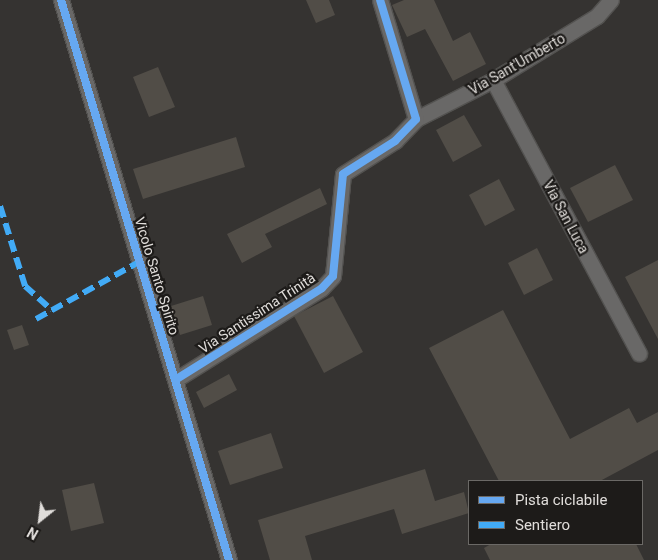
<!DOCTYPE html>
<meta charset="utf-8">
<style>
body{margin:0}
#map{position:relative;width:658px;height:560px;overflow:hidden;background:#353331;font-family:Roboto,sans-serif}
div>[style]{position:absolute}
.building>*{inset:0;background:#514d47}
.roads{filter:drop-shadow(1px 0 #535250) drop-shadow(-1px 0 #535250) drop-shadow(0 1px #535250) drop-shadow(0 -1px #535250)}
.minor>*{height:15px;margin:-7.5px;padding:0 7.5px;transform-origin:7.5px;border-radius:7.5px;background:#696867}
.quiet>*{height:6px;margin-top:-3px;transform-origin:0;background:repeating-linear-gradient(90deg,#42abf6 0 12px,transparent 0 18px)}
.cycleway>*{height:8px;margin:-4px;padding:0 4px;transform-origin:4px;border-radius:4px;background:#66a8f1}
span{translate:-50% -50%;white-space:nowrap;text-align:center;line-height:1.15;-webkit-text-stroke:4.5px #1d1b19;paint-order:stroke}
.street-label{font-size:14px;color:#e0ddda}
.legend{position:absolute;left:468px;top:480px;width:175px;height:65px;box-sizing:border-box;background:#1d1b19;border:1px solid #6b6966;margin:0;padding:6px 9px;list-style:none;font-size:15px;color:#e0ddda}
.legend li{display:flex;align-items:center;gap:10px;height:25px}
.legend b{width:25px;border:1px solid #6b6966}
.north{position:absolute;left:15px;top:495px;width:50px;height:50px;-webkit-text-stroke:4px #1d1b19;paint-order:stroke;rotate:209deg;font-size:14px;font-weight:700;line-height:20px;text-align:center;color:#e0ddda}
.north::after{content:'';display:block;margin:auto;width:18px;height:22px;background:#e0ddda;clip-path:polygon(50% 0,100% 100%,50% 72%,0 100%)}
</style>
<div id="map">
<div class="building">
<i style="clip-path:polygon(306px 0,329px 0,335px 15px,316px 23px)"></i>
<i style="clip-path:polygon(404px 0,434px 0,453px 41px,470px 32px,486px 64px,453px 81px,425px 29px,407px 37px,392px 5px)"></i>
<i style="clip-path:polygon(158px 67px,175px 107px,149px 117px,133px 77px)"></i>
<i style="clip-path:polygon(464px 115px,482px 146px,453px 162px,436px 130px)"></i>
<i style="clip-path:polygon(236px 137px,245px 167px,143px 199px,133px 169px)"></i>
<i style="clip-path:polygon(615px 165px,633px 200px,588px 222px,570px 188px)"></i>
<i style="clip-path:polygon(499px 179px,515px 210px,485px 226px,469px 195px)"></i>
<i style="clip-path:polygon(320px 188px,327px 204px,265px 234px,272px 247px,242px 263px,227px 234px)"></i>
<i style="clip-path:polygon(537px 248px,553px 280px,524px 295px,508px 263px)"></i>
<i style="clip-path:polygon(658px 260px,658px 339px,625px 277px)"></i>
<i style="clip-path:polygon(203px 296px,212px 325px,180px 335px,171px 306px)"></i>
<i style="clip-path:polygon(333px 296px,363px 352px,324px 373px,294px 316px)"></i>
<i style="clip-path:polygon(503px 310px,570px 439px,629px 408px,637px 423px,658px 412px,658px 450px,600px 481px,499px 481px,429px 348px)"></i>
<i style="clip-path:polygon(22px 325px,29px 345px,14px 350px,7px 330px)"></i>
<i style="clip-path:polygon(229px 374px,237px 390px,204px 408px,196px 392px)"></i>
<i style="clip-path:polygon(271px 433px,283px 468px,230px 485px,218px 451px)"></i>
<i style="clip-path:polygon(425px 469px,435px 501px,464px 492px,469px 513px,402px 534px,394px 509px,305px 536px,312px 560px,270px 560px,258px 520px)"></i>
<i style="clip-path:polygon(94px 483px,104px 523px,71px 531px,62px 490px)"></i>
<i style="clip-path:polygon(491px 544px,636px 544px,644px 560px,490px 560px,484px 548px)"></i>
</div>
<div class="roads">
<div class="minor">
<i style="left:61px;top:0;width:585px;rotate:73.3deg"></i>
<i style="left:493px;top:80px;width:310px;rotate:61.9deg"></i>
<i style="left:416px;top:119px;width:86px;rotate:-26.9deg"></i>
<i style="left:493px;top:80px;width:122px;rotate:-31.6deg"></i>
<i style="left:597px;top:16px;width:21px;rotate:-49deg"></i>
<i style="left:175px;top:380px;width:173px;rotate:-32deg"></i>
<i style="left:322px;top:288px;width:16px;rotate:-47deg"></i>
<i style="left:333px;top:276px;width:102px;rotate:-84.4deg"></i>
<i style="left:343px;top:174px;width:62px;rotate:-32.4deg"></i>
<i style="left:395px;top:141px;width:30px;rotate:-46deg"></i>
<i style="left:416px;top:119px;width:124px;rotate:-106.8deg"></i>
</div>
</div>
<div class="quiet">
<i style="left:0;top:206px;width:84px;rotate:72.6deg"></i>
<i style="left:25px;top:286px;width:36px;rotate:42deg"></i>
<i style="left:36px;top:319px;width:118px;rotate:-29deg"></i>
</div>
<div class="cycleway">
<i style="left:61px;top:0;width:585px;rotate:73.3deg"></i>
<i style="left:175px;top:380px;width:173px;rotate:-32deg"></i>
<i style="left:322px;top:288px;width:16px;rotate:-47deg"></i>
<i style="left:333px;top:276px;width:102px;rotate:-84.4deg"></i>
<i style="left:343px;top:174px;width:62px;rotate:-32.4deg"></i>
<i style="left:395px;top:141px;width:30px;rotate:-46deg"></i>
<i style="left:416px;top:119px;width:124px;rotate:-106.8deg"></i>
</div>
<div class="street-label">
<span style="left:517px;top:64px;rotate:-30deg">Via Sant'Umberto</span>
<span style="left:566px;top:217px;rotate:62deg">Via San Luca</span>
<span style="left:157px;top:276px;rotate:73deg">Vicolo Santo Spirito</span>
<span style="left:257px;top:313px;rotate:-33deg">Via Santissima Trinità</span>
</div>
<ul class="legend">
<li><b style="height:6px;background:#66a8f1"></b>Pista ciclabile</li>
<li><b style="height:6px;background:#42abf6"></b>Sentiero</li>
</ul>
<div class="north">N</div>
</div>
